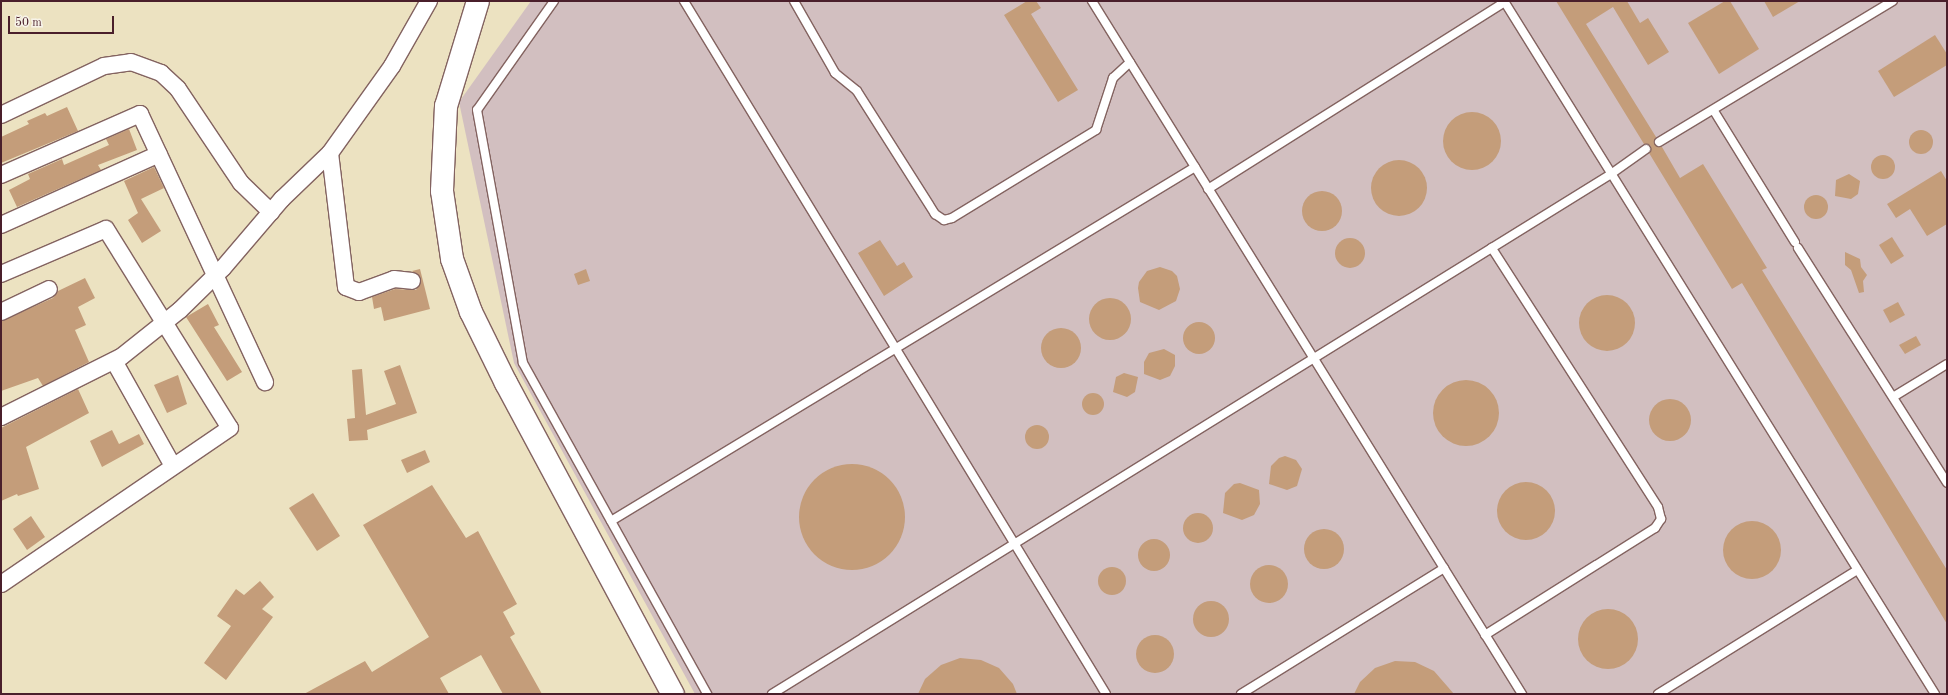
<!DOCTYPE html>
<style>
body{margin:0}
#map{position:relative;width:1948px;height:695px;overflow:hidden;background:#ece2c1;font-family:"Old Standard TT",serif}
div>[style]{position:absolute}
.industrial>*{inset:0;background:#d2bfc0}
.building>*{inset:0;background:#c49d7a}
.round{border-radius:50%}
.roads{filter:drop-shadow(1px 0 #836360) drop-shadow(-1px 0 #836360) drop-shadow(0 1px #836360) drop-shadow(0 -1px #836360)}
.lane>*{height:8px;margin:-4px;padding:0 4px;transform-origin:4px;border-radius:4px;background:#fff}
.street>*{height:16px;margin:-8px;padding:0 8px;transform-origin:8px;border-radius:8px;background:#fff}
.secondary>*{height:22px;margin:-11px;padding:0 11px;transform-origin:11px;border-radius:11px;background:#fff}
span{translate:-50% -50%;white-space:nowrap;text-align:center;line-height:1.15;-webkit-text-stroke:4px #f7f3e8;paint-order:stroke}
.frame{position:absolute;inset:0;border:2px solid #4a1f2b;pointer-events:none}
.scale{position:absolute;left:8px;top:16px;width:106px;height:18px;box-sizing:border-box;border:2px solid #4a1f2b;border-top:0;padding-left:5px;font-size:12px;line-height:14px;white-space:nowrap;color:#4a1f2b;-webkit-text-stroke:3px #f7f3e8;paint-order:stroke}
</style>
<div id="map">
<div class="industrial">
<i style="clip-path:polygon(531px 1px,1947px 1px,1947px 694px,695px 694px,514px 363px,459px 102px)"></i>
</div>
<div class="building">
<i style="clip-path:polygon(1027px 1px,1036px 1px,1041px 8px,1031px 14px,1078px 90px,1058px 102px,1004px 15px)"></i>
<i style="clip-path:polygon(1556px 1px,1627px 1px,1640px 23px,1648px 18px,1669px 52px,1648px 65px,1613px 7px,1586px 24px,1656px 137px,1655px 145px,1662px 147px,1680px 178px,1703px 164px,1767px 268px,1762px 270px,1947px 570px,1947px 624px,1742px 283px,1732px 289px,1649px 153px,1651px 146px,1644px 144px)"></i>
<i style="clip-path:polygon(1725px 1px,1730px 1px,1759px 49px,1719px 74px,1688px 23px)"></i>
<i style="clip-path:polygon(1764px 1px,1800px 1px,1773px 17px)"></i>
<i style="clip-path:polygon(1935px 35px,1947px 54px,1947px 65px,1894px 97px,1878px 71px)"></i>
<i style="clip-path:polygon(67px 107px,78px 131px,1px 163px,1px 137px,29px 124px,27px 121px,45px 113px,47px 116px)"></i>
<i class="round" style="left:1443px;top:112px;width:58px;height:58px"></i>
<i style="clip-path:polygon(129px 129px,137px 150px,98px 165px,101px 170px,17px 207px,9px 190px,30px 179px,28px 174px,62px 159px,64px 165px,109px 145px,106px 139px)"></i>
<i class="round" style="left:1909px;top:130px;width:24px;height:24px"></i>
<i class="round" style="left:1871px;top:155px;width:24px;height:24px"></i>
<i class="round" style="left:1371px;top:160px;width:56px;height:56px"></i>
<i style="clip-path:polygon(154px 167px,164px 188px,141px 199px,161px 231px,142px 243px,128px 220px,138px 213px,124px 181px)"></i>
<i style="clip-path:polygon(1941px 171px,1947px 181px,1947px 224px,1927px 236px,1910px 209px,1896px 218px,1887px 204px)"></i>
<i style="clip-path:polygon(1849px 174px,1860px 181px,1858px 194px,1851px 199px,1835px 196px,1836px 180px)"></i>
<i class="round" style="left:1302px;top:191px;width:40px;height:40px"></i>
<i class="round" style="left:1804px;top:195px;width:24px;height:24px"></i>
<i style="clip-path:polygon(1892px 237px,1904px 256px,1891px 264px,1879px 245px)"></i>
<i class="round" style="left:1335px;top:238px;width:30px;height:30px"></i>
<i style="clip-path:polygon(880px 240px,897px 266px,904px 262px,913px 277px,884px 296px,858px 253px)"></i>
<i style="clip-path:polygon(1845px 252px,1860px 259px,1861px 267px,1867px 275px,1863px 281px,1864px 292px,1859px 293px,1851px 270px,1845px 265px)"></i>
<i style="clip-path:polygon(1160px 267px,1172px 271px,1177px 276px,1180px 289px,1176px 301px,1159px 310px,1140px 302px,1138px 288px,1139px 282px,1147px 271px)"></i>
<i style="clip-path:polygon(420px 269px,430px 309px,384px 321px,381px 307px,374px 309px,372px 297px,395px 289px,416px 290px,421px 282px,421px 278px,412px 271px)"></i>
<i style="clip-path:polygon(586px 269px,590px 281px,578px 285px,574px 274px)"></i>
<i style="clip-path:polygon(85px 278px,95px 298px,78px 307px,86px 325px,75px 330px,89px 362px,43px 386px,38px 378px,1px 391px,1px 321px,53px 298px,58px 291px)"></i>
<i class="round" style="left:1579px;top:295px;width:56px;height:56px"></i>
<i class="round" style="left:1089px;top:298px;width:42px;height:42px"></i>
<i style="clip-path:polygon(1898px 302px,1905px 315px,1890px 323px,1883px 310px)"></i>
<i style="clip-path:polygon(208px 304px,219px 325px,214px 327px,242px 372px,227px 381px,186px 317px)"></i>
<i class="round" style="left:1183px;top:322px;width:32px;height:32px"></i>
<i class="round" style="left:1041px;top:328px;width:40px;height:40px"></i>
<i style="clip-path:polygon(1916px 336px,1921px 345px,1905px 354px,1899px 345px)"></i>
<i style="clip-path:polygon(1164px 349px,1175px 355px,1175px 366px,1170px 376px,1160px 380px,1144px 374px,1144px 362px,1149px 353px)"></i>
<i style="clip-path:polygon(400px 365px,417px 413px,367px 430px,368px 440px,349px 441px,347px 419px,355px 418px,352px 370px,362px 369px,366px 415px,396px 404px,384px 371px)"></i>
<i style="clip-path:polygon(1124px 373px,1138px 377px,1135px 392px,1127px 397px,1113px 392px,1116px 377px)"></i>
<i style="clip-path:polygon(178px 375px,187px 404px,167px 413px,154px 385px)"></i>
<i class="round" style="left:1433px;top:380px;width:66px;height:66px"></i>
<i style="clip-path:polygon(78px 389px,89px 413px,26px 447px,39px 489px,18px 496px,17px 494px,1px 501px,1px 428px)"></i>
<i class="round" style="left:1082px;top:393px;width:22px;height:22px"></i>
<i class="round" style="left:1649px;top:399px;width:42px;height:42px"></i>
<i class="round" style="left:1025px;top:425px;width:24px;height:24px"></i>
<i style="clip-path:polygon(112px 430px,119px 444px,139px 434px,144px 444px,102px 467px,90px 441px)"></i>
<i style="clip-path:polygon(425px 450px,430px 462px,407px 473px,401px 460px)"></i>
<i style="clip-path:polygon(1285px 456px,1296px 460px,1302px 469px,1297px 486px,1287px 490px,1269px 484px,1271px 466px,1279px 458px)"></i>
<i class="round" style="left:799px;top:464px;width:106px;height:106px"></i>
<i class="round" style="left:1497px;top:482px;width:58px;height:58px"></i>
<i style="clip-path:polygon(1240px 483px,1259px 490px,1260px 504px,1254px 515px,1242px 520px,1223px 513px,1225px 493px,1234px 484px)"></i>
<i style="clip-path:polygon(432px 485px,466px 538px,478px 531px,517px 604px,503px 612px,515px 634px,510px 637px,542px 694px,503px 694px,481px 655px,440px 678px,449px 694px,304px 694px,365px 661px,372px 672px,429px 637px,363px 525px)"></i>
<i style="clip-path:polygon(313px 493px,340px 536px,317px 551px,289px 508px)"></i>
<i class="round" style="left:1183px;top:513px;width:30px;height:30px"></i>
<i style="clip-path:polygon(31px 516px,45px 537px,27px 550px,13px 529px)"></i>
<i class="round" style="left:1723px;top:521px;width:58px;height:58px"></i>
<i class="round" style="left:1304px;top:529px;width:40px;height:40px"></i>
<i class="round" style="left:1138px;top:539px;width:32px;height:32px"></i>
<i class="round" style="left:1250px;top:565px;width:38px;height:38px"></i>
<i class="round" style="left:1098px;top:567px;width:28px;height:28px"></i>
<i style="clip-path:polygon(260px 581px,274px 597px,262px 609px,273px 617px,226px 680px,204px 663px,231px 626px,217px 616px,236px 589px,244px 595px)"></i>
<i class="round" style="left:1193px;top:601px;width:36px;height:36px"></i>
<i class="round" style="left:1578px;top:609px;width:60px;height:60px"></i>
<i class="round" style="left:1136px;top:635px;width:38px;height:38px"></i>
<i style="clip-path:polygon(960px 658px,981px 660px,999px 668px,1013px 684px,1017px 694px,918px 694px,925px 679px,941px 665px)"></i>
<i style="clip-path:polygon(1395px 661px,1415px 662px,1434px 671px,1454px 694px,1354px 694px,1360px 682px,1375px 668px)"></i>
</div>
<div class="roads">
<div class="lane">
<i style="left:554px;top:1px;width:133px;rotate:125.2deg"></i>
<i style="left:477px;top:110px;width:257px;rotate:79.7deg"></i>
<i style="left:523px;top:363px;width:379px;rotate:60.9deg"></i>
<i style="left:684px;top:1px;width:811px;rotate:58.66deg"></i>
<i style="left:794px;top:1px;width:83px;rotate:60.3deg"></i>
<i style="left:835px;top:73px;width:28px;rotate:39deg"></i>
<i style="left:857px;top:91px;width:146px;rotate:57.6deg"></i>
<i style="left:935px;top:214px;width:11px;rotate:34deg"></i>
<i style="left:944px;top:220px;width:8px;rotate:-14deg"></i>
<i style="left:952px;top:218px;width:169px;rotate:-31.4deg"></i>
<i style="left:1096px;top:130px;width:55px;rotate:-71.9deg"></i>
<i style="left:1113px;top:78px;width:23px;rotate:-43deg"></i>
<i style="left:1092px;top:1px;width:816px;rotate:58.18deg"></i>
<i style="left:1504px;top:1px;width:816px;rotate:58.12deg"></i>
<i style="left:1714px;top:111px;width:154px;rotate:58.3deg"></i>
<i style="left:1659px;top:142px;width:273px;rotate:-31.1deg"></i>
<i style="left:1208px;top:189px;width:351px;rotate:-32.2deg"></i>
<i style="left:1798px;top:248px;width:278px;rotate:57.6deg"></i>
<i style="left:1893px;top:397px;width:63px;rotate:-31.4deg"></i>
<i style="left:611px;top:521px;width:683px;rotate:-31.22deg"></i>
<i style="left:1485px;top:635px;width:201px;rotate:-32.2deg"></i>
<i style="left:1655px;top:528px;width:11px;rotate:-56deg"></i>
<i style="left:1661px;top:519px;width:12px;rotate:-104deg"></i>
<i style="left:1658px;top:507px;width:308px;rotate:-122.7deg"></i>
<i style="left:772px;top:694px;width:987px;rotate:-31.79deg"></i>
<i style="left:1611px;top:174px;width:43px;rotate:-35.5deg"></i>
<i style="left:1241px;top:694px;width:239px;rotate:-31.8deg"></i>
<i style="left:1658px;top:694px;width:234px;rotate:-31.9deg"></i>
</div>
<div class="street">
<i style="left:1px;top:115px;width:114px;rotate:-25.4deg"></i>
<i style="left:104px;top:66px;width:27px;rotate:-8deg"></i>
<i style="left:131px;top:62px;width:32px;rotate:20deg"></i>
<i style="left:161px;top:73px;width:23px;rotate:43deg"></i>
<i style="left:178px;top:89px;width:113px;rotate:56.2deg"></i>
<i style="left:241px;top:183px;width:42px;rotate:44deg"></i>
<i style="left:330px;top:153px;width:135px;rotate:83.2deg"></i>
<i style="left:346px;top:287px;width:14px;rotate:21deg"></i>
<i style="left:359px;top:292px;width:37px;rotate:-20deg"></i>
<i style="left:394px;top:279px;width:18px;rotate:6deg"></i>
<i style="left:1px;top:175px;width:152px;rotate:-23.7deg"></i>
<i style="left:140px;top:114px;width:296px;rotate:65deg"></i>
<i style="left:1px;top:225px;width:173px;rotate:-24.2deg"></i>
<i style="left:1px;top:274px;width:114px;rotate:-23.2deg"></i>
<i style="left:106px;top:229px;width:234px;rotate:58.1deg"></i>
<i style="left:230px;top:428px;width:277px;rotate:145.7deg"></i>
<i style="left:1px;top:312px;width:53px;rotate:-25.6deg"></i>
<i style="left:114px;top:361px;width:120px;rotate:60.7deg"></i>
<i style="left:1px;top:417px;width:134px;rotate:-26.6deg"></i>
<i style="left:121px;top:357px;width:75px;rotate:-38.5deg"></i>
<i style="left:180px;top:310px;width:60px;rotate:-44.3deg"></i>
<i style="left:223px;top:268px;width:91px;rotate:-49.5deg"></i>
<i style="left:282px;top:199px;width:66px;rotate:-43.8deg"></i>
<i style="left:330px;top:153px;width:107px;rotate:-54.5deg"></i>
<i style="left:392px;top:66px;width:75px;rotate:-60.4deg"></i>
</div>
<div class="secondary">
<i style="left:478px;top:1px;width:110px;rotate:106.9deg"></i>
<i style="left:446px;top:106px;width:85px;rotate:92.7deg"></i>
<i style="left:442px;top:191px;width:69px;rotate:81.6deg"></i>
<i style="left:452px;top:259px;width:56px;rotate:70.3deg"></i>
<i style="left:471px;top:312px;width:79px;rotate:63.8deg"></i>
<i style="left:506px;top:383px;width:353px;rotate:61.8deg"></i>
</div>
</div>
<div class="frame"></div>
<div class="scale">50 m</div>
</div>
